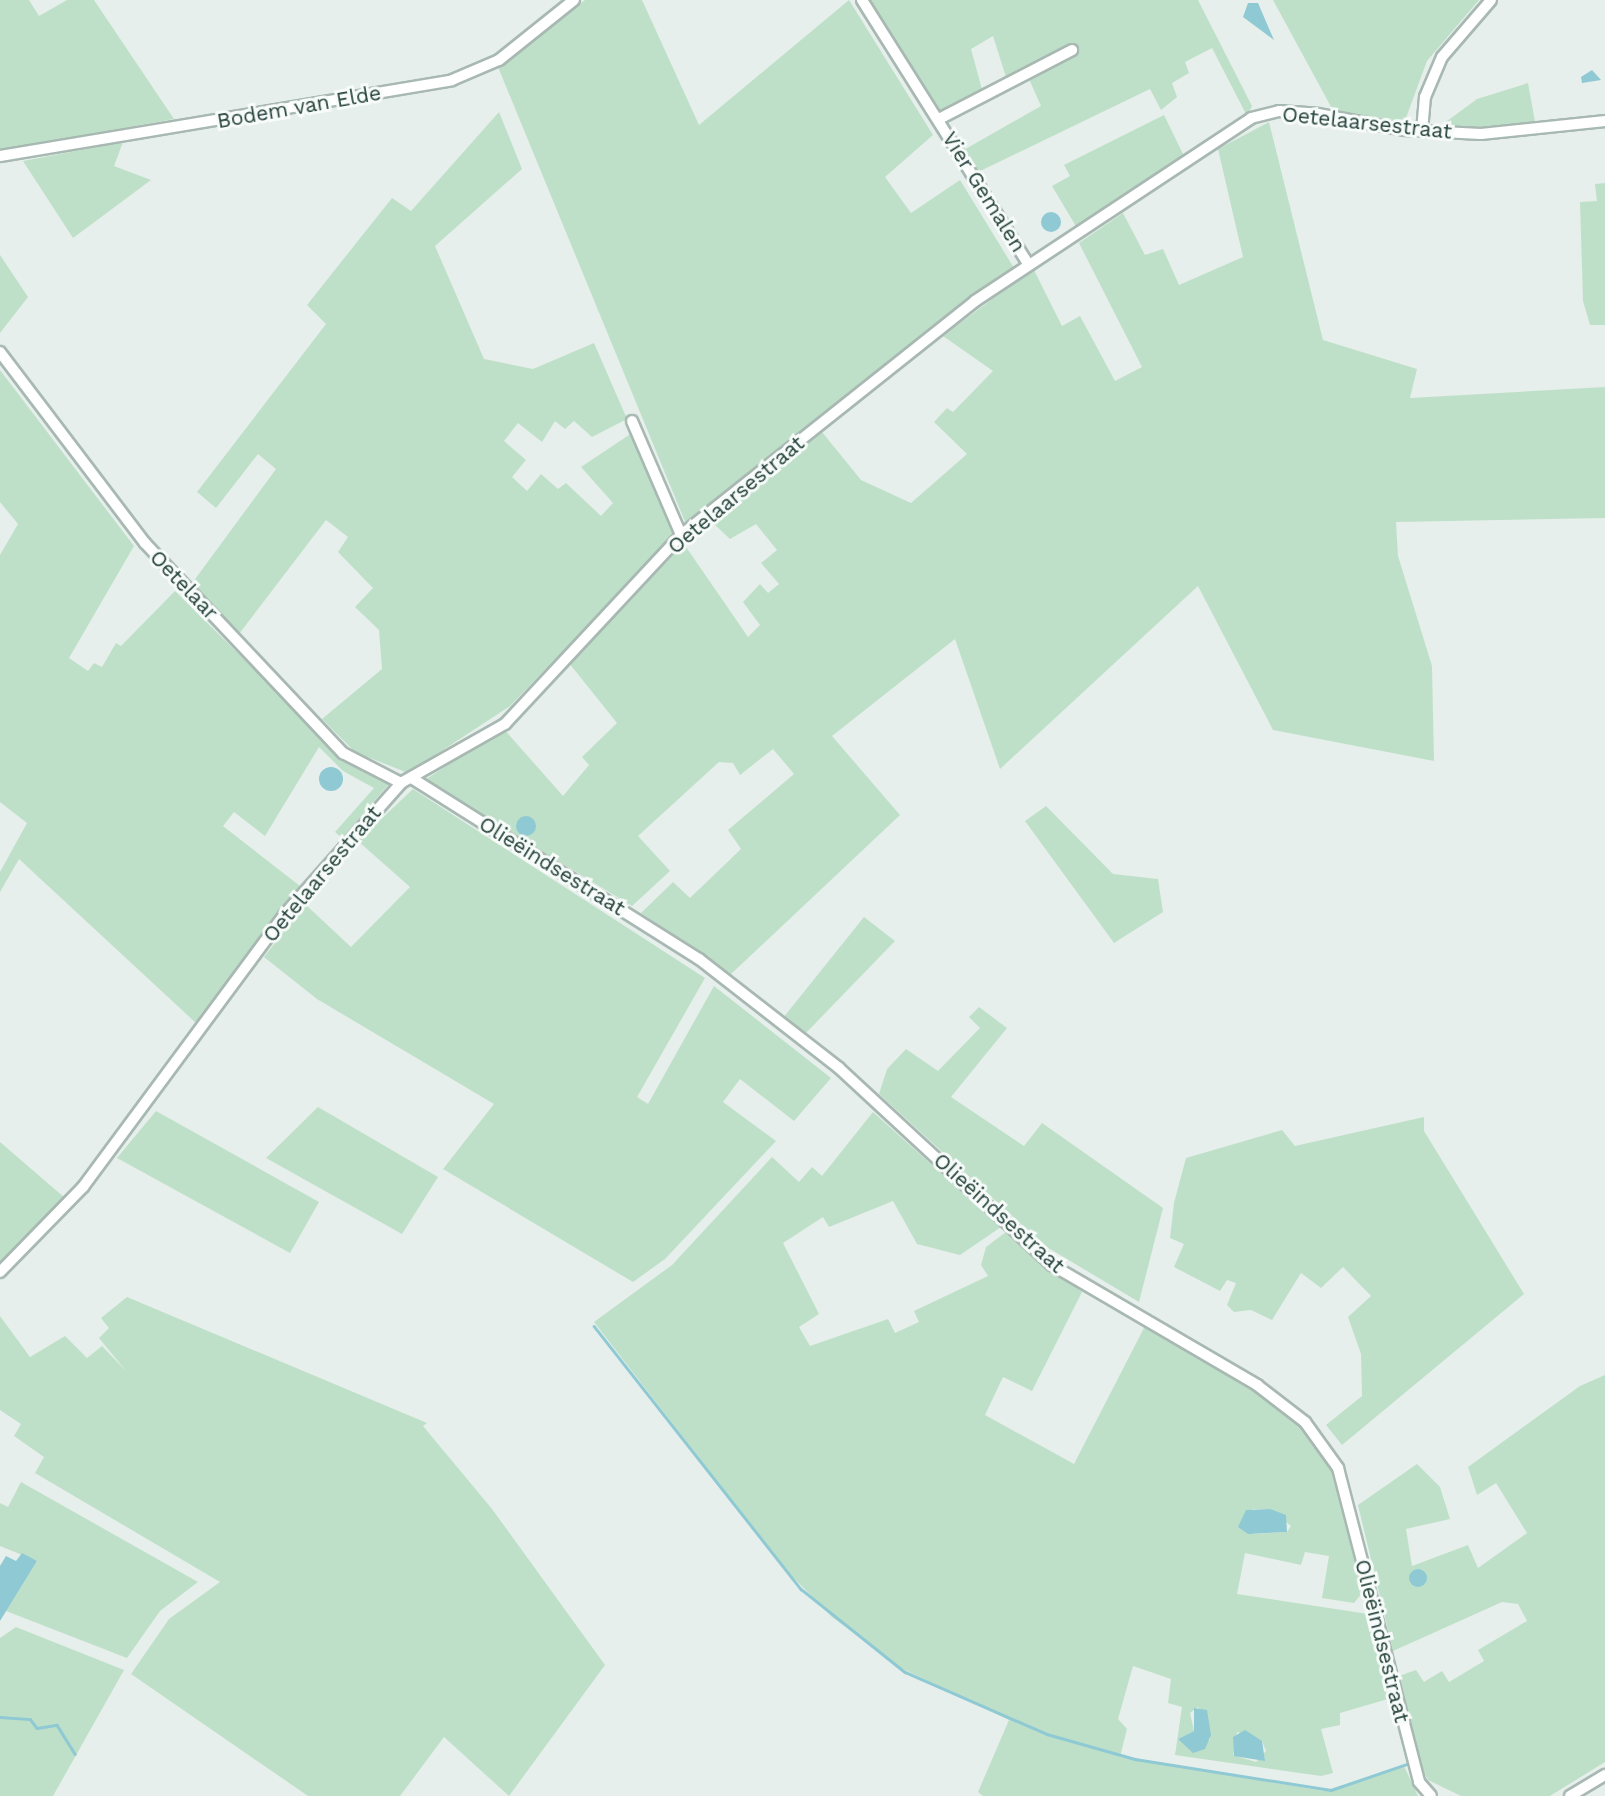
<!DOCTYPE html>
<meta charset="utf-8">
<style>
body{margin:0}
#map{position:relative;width:1605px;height:1796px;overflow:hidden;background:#e6efeb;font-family:"Work Sans",sans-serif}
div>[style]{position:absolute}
.green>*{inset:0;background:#bfe0c8}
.water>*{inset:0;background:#8ec9d4}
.round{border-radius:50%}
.stream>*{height:2.5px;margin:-1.25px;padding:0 1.25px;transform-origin:1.25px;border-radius:1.25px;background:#8ec9d4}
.roads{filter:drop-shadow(2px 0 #a8b8b2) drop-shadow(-2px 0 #a8b8b2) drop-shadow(0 2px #a8b8b2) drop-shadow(0 -2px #a8b8b2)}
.street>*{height:10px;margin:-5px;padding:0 5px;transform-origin:5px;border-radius:5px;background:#fff}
span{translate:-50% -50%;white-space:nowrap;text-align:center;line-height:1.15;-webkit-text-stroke:6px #f7fbf9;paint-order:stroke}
.street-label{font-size:21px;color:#24423a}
</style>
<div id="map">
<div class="green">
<i style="clip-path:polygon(0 0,29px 0,39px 16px,67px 0,94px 0,174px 119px,0 150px)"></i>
<i style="clip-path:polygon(585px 0,642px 0,699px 125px,849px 0,933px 135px,885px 177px,911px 213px,960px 180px,1014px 268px,686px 524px,498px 67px)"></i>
<i style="clip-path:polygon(869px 0,1198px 0,1252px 106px,1247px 116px,1212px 48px,1185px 62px,1189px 73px,1172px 83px,1177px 97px,1161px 110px,1150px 89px,976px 173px,962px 151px,1041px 106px,1029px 79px,1077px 54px,1074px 47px,1007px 80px,993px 36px,971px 49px,983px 93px,941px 115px)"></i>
<i style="clip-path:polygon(1273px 0,1479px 0,1427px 61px,1403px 126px,1336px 116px)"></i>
<i style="clip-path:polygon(1528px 83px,1536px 127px,1435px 130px,1477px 99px)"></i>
<i style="clip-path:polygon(499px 112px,522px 169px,435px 246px,484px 359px,533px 369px,594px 343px,627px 419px,592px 437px,574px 421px,565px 429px,555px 421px,542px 442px,518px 423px,504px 441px,526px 460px,512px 477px,527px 491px,541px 474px,558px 489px,566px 483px,601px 516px,613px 503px,581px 467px,632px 433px,674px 536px,510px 706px,408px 773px,355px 752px,322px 719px,382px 669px,379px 630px,355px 607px,373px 588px,338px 552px,348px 537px,326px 520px,239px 634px,190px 586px,276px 469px,258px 454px,216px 508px,197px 492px,326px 324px,307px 305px,392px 198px,411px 211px)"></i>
<i style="clip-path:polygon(1164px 115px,1184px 156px,1077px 228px,1052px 186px,1070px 176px,1064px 165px)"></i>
<i style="clip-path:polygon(1269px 122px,1323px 340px,1417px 369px,1410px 398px,1605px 387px,1605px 518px,1396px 522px,1398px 556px,1432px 666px,1434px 761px,1273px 730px,1198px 586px,1000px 769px,955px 639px,832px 736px,900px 815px,730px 975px,641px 913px,673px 882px,690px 898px,741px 849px,728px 830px,794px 774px,773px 749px,740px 775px,733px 763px,719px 762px,638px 836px,670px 871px,632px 906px,425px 780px,503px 728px,563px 796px,589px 765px,582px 757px,617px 723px,569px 663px,684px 544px,748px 637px,760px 625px,743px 602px,760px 584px,768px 593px,779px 584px,761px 563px,777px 550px,756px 524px,730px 539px,712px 522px,822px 432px,861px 480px,911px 503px,967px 454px,934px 422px,947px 408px,953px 412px,993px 371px,943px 336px,1020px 278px,1034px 270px,1062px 326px,1080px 316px,1115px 381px,1142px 367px,1079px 243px,1123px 213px,1145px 255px,1163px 249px,1179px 285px,1243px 257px,1218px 149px)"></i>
<i style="clip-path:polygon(123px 142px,114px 166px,151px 180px,73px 238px,23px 161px)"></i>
<i style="clip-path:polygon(1605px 183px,1605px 325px,1590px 325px,1583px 301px,1580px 202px,1597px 201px,1595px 184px)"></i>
<i style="clip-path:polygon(0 255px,28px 297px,0 333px)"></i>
<i style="clip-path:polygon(0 370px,134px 546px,69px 658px,88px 671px,94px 663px,102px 667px,116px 643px,121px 646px,175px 591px,350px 764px,389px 784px,342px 838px,335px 832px,374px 788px,343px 771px,319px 747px,265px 836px,234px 812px,223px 826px,300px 886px,196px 1023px,19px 859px,0 892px,0 872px,27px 823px,0 802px,0 555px,18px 524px,0 502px)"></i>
<i style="clip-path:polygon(413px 789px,705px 978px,637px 1097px,648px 1104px,714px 986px,831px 1078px,794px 1121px,740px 1079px,723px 1102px,776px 1141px,665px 1259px,633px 1282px,443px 1169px,494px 1104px,317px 999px,264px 957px,305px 904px,351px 947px,410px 887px,358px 841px)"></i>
<i style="clip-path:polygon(1046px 806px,1113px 874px,1158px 879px,1163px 912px,1114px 943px,1025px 821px)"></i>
<i style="clip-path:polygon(864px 917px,895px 941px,804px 1035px,783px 1018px)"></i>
<i style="clip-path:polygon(979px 1007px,1007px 1028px,951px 1097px,1024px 1146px,1042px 1123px,1163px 1208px,1139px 1302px,1045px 1246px,879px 1094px,887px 1069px,906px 1049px,938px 1071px,980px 1028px,969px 1017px)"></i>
<i style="clip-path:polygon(318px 1107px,438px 1177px,402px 1234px,266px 1158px)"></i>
<i style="clip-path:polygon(156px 1111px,319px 1202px,290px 1253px,117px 1158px)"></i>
<i style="clip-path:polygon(evenodd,873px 1112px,1001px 1227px,960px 1255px,917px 1244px,893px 1201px,829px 1227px,823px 1217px,783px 1243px,819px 1314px,799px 1327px,810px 1346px,888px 1319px,895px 1333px,919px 1322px,914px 1311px,988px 1276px,981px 1265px,986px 1247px,1006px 1232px,1082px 1292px,1032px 1391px,1003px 1377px,985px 1415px,1074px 1464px,1145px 1326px,1291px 1409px,1333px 1460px,1363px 1592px,1354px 1603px,1322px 1598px,1329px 1556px,1305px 1552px,1301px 1565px,1245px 1553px,1237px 1594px,1368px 1614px,1388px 1699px,1340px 1713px,1340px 1725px,1321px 1729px,1333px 1773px,1321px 1776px,1175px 1755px,1182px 1707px,1168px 1703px,1171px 1679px,1133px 1666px,1118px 1719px,1127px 1729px,1120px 1757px,1324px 1791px,1404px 1766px,1418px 1796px,983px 1796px,978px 1792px,1009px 1720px,903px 1669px,832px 1617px,784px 1568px,594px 1322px,672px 1265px,772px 1157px,799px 1182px,812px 1167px,822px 1176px,873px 1112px,1252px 1509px,1270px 1509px,1291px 1526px,1287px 1532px,1254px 1534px,1252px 1509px,873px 1112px,1198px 1707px,1209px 1724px,1210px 1740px,1178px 1739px,1194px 1731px,1190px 1713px,1198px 1707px,873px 1112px,1237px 1732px,1262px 1741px,1266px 1751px,1256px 1762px,1233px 1755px,1237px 1732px)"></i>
<i style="clip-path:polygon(1424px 1117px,1424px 1131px,1524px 1294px,1342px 1445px,1326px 1425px,1362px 1396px,1361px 1354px,1348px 1317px,1371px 1296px,1343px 1267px,1321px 1288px,1301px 1273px,1272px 1320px,1251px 1310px,1234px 1312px,1227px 1305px,1236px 1283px,1227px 1280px,1220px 1291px,1174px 1267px,1184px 1244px,1170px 1238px,1174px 1203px,1186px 1158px,1282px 1130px,1295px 1146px)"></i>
<i style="clip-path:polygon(0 1142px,65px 1198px,0 1263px)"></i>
<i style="clip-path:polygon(127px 1297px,427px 1423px,423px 1426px,492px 1509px,605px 1665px,509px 1796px,444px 1737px,400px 1796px,308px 1796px,131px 1674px,169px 1619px,220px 1582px,35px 1473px,44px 1457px,14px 1436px,21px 1424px,0 1410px,0 1316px,30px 1357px,65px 1336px,87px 1358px,102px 1346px,126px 1371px,99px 1338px,109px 1328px,101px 1318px)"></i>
<i style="clip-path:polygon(1605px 1375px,1605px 1762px,1550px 1796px,1461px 1796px,1428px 1780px,1423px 1771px,1399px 1676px,1416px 1670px,1424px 1682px,1442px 1671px,1449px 1682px,1484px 1661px,1478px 1650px,1527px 1621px,1518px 1604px,1502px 1602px,1393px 1651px,1358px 1505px,1417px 1464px,1440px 1487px,1450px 1519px,1406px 1529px,1412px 1566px,1468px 1545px,1478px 1568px,1527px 1533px,1496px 1483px,1477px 1495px,1468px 1467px,1580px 1386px)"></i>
<i style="clip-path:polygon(21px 1482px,198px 1582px,160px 1611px,127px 1658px,6px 1611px,37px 1561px,0 1546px,0 1503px,8px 1507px)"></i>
<i style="clip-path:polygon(16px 1627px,124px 1670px,53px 1796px,0 1796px,0 1638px)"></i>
</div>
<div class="water">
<i style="clip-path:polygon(1248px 3px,1258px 3px,1274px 40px,1243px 17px)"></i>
<i style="clip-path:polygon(1592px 70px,1601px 80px,1582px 83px,1581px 77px)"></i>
<i class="round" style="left:1041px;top:212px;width:20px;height:20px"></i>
<i class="round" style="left:319px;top:767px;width:24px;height:24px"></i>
<i class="round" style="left:516px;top:816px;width:20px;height:20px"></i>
<i style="clip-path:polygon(1270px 1509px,1286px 1515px,1287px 1532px,1248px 1534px,1238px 1527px,1246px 1510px)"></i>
<i style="clip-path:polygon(22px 1553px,37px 1561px,0 1621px,0 1566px,6px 1556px,16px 1561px)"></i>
<i class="round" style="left:1409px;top:1569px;width:18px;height:18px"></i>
<i style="clip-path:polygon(1194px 1708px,1207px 1710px,1211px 1735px,1205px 1749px,1193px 1753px,1178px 1739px,1194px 1731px)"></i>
<i style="clip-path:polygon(1245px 1730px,1262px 1741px,1265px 1761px,1234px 1756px,1233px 1737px)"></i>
</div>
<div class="stream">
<i style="left:594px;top:1326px;width:335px;rotate:51.8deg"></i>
<i style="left:801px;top:1589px;width:133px;rotate:38.6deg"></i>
<i style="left:905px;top:1672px;width:155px;rotate:23.6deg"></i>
<i style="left:1047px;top:1734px;width:91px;rotate:15.9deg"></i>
<i style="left:1135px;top:1759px;width:198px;rotate:9deg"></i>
<i style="left:1331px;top:1790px;width:80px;rotate:-18.9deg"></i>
<i style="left:0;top:1717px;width:30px;rotate:4deg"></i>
<i style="left:30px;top:1719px;width:11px;rotate:52deg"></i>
<i style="left:37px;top:1728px;width:20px;rotate:-9deg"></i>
<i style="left:57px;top:1725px;width:34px;rotate:58deg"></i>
</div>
<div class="roads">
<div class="street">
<i style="left:862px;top:0;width:313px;rotate:57.8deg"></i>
<i style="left:939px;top:119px;width:150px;rotate:-27.4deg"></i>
<i style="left:1422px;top:131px;width:34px;rotate:-85deg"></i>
<i style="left:1425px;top:97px;width:43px;rotate:-67deg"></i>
<i style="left:1442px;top:57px;width:75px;rotate:-49.3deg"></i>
<i style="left:0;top:156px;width:458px;rotate:-9.5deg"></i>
<i style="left:452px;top:80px;width:51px;rotate:-23.1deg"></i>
<i style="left:499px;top:60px;width:96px;rotate:-38.7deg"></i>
<i style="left:0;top:352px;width:240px;rotate:52.8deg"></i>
<i style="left:145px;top:543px;width:289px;rotate:46.7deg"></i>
<i style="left:343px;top:753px;width:65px;rotate:27.3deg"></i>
<i style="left:632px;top:421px;width:124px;rotate:66.7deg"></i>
<i style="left:413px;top:779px;width:338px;rotate:32.2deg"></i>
<i style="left:699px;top:959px;width:177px;rotate:37.9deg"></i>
<i style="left:839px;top:1068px;width:290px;rotate:42.8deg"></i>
<i style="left:1052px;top:1265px;width:238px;rotate:30.3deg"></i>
<i style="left:1257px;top:1385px;width:61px;rotate:37.6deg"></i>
<i style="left:1305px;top:1422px;width:57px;rotate:54.3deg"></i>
<i style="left:1338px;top:1468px;width:324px;rotate:75.5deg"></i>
<i style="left:1419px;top:1782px;width:18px;rotate:49deg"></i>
<i style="left:0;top:1272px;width:119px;rotate:-45.7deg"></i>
<i style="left:83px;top:1187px;width:338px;rotate:-53.5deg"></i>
<i style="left:284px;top:915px;width:176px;rotate:-48.4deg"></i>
<i style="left:401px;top:783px;width:120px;rotate:-29.6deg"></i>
<i style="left:505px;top:724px;width:258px;rotate:-47deg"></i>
<i style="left:681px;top:535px;width:376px;rotate:-38.5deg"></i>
<i style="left:975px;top:301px;width:331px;rotate:-33.5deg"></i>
<i style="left:1251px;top:118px;width:29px;rotate:-14deg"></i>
<i style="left:1279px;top:111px;width:39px;rotate:4deg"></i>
<i style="left:1318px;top:114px;width:87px;rotate:10.5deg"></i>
<i style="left:1404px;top:130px;width:77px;rotate:3deg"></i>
<i style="left:1481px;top:134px;width:125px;rotate:-6deg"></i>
<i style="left:1570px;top:1796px;width:41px;rotate:-31deg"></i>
</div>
</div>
<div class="street-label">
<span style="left:299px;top:107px;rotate:-10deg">Bodem van Elde</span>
<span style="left:1367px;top:123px;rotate:6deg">Oetelaarsestraat</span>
<span style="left:984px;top:192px;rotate:58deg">Vier Gemalen</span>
<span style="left:736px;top:495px;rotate:-40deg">Oetelaarsestraat</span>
<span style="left:184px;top:585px;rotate:46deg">Oetelaar</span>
<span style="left:552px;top:866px;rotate:32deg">Olieëindsestraat</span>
<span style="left:322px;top:874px;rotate:-50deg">Oetelaarsestraat</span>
<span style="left:999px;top:1213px;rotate:42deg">Olieëindsestraat</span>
<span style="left:1382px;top:1641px;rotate:76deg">Olieëindsestraat</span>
</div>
</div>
